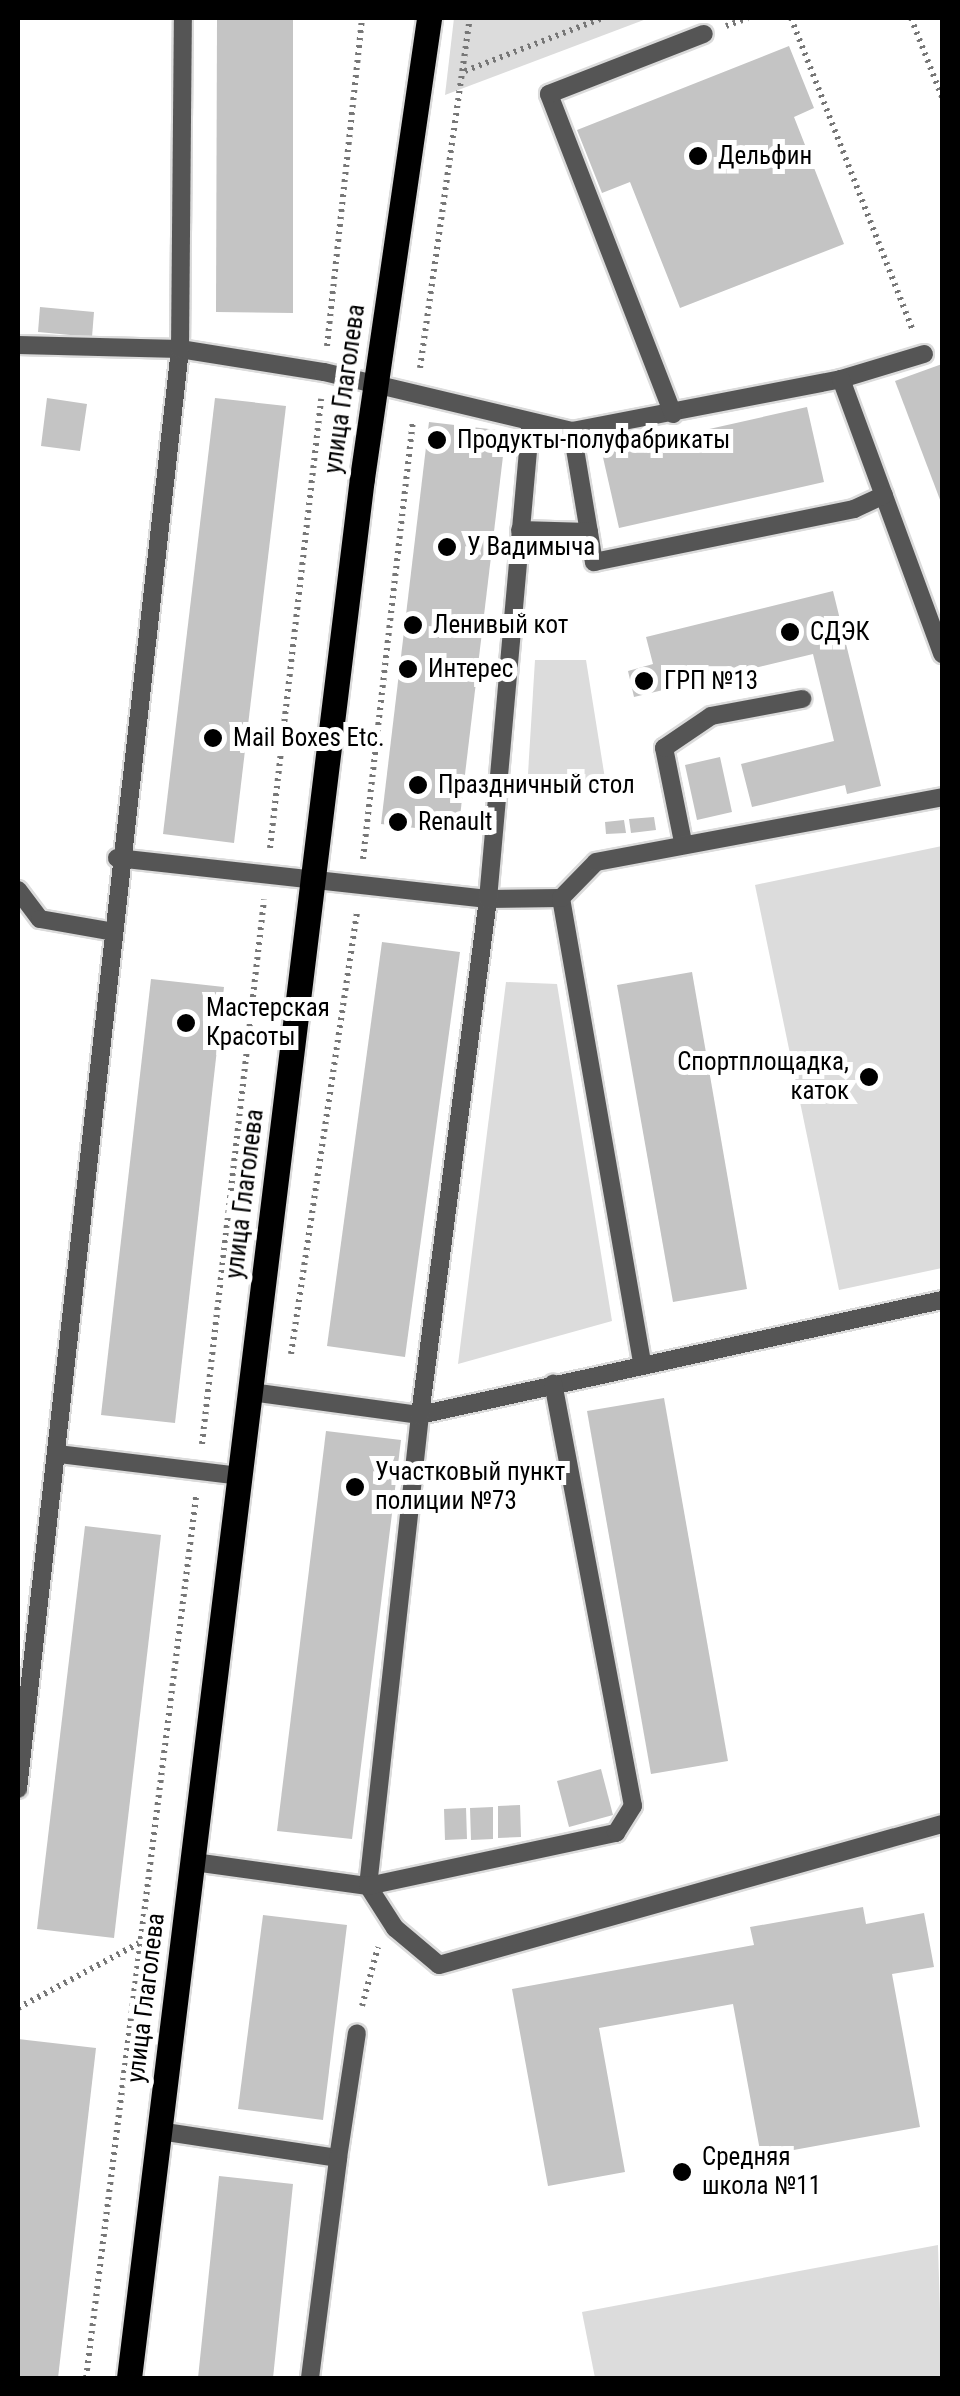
<!DOCTYPE html>
<meta charset="utf-8">
<style>
body{margin:0}
#map{position:relative;width:960px;height:2396px;overflow:hidden;background:#fff;font-family:"Roboto Condensed",sans-serif}
div>[style]{position:absolute}
.green>*{inset:0;background:#dcdcdc}
.building>*{inset:0;background:#c4c4c4}
.path>*{height:6px;margin-top:-3px;transform-origin:0;background:repeating-linear-gradient(90deg,#777 0 2.5px,transparent 0 7.5px)}
.roads{filter:drop-shadow(2px 0 #dbdbdb) drop-shadow(-2px 0 #dbdbdb) drop-shadow(0 2px #dbdbdb) drop-shadow(0 -2px #dbdbdb)}
.service>*{height:18px;margin:-9px;padding:0 9px;transform-origin:9px;border-radius:9px;background:#555}
.primary>*{height:25px;margin:-12.5px;padding:0 12.5px;transform-origin:12.5px;border-radius:12.5px;background:#000}
.dots>*{width:28px;height:28px;translate:-50% -50%;box-sizing:border-box;border:5px solid #fff;border-radius:50%}
span{translate:-50% -50%;white-space:nowrap;text-align:center;line-height:1.15;-webkit-text-stroke:10px #fff;paint-order:stroke}
.poi-label{font-size:25px;color:#000}
.left{translate:0 -50%;text-align:left}
.right{translate:-100% -50%;text-align:right}
.street-label{font-size:25px;color:#000}
.frame{position:absolute;inset:0;border:20px solid #000;pointer-events:none}
</style>
<div id="map">
<div class="green">
<i style="clip-path:polygon(454px 18px,649px 18px,445px 95px)"></i>
<i style="clip-path:polygon(535px 660px,586px 660px,606px 785px,527px 790px)"></i>
<i style="clip-path:polygon(942px 846px,942px 1268px,839px 1290px,755px 885px)"></i>
<i style="clip-path:polygon(506px 982px,557px 984px,612px 1321px,458px 1364px)"></i>
<i style="clip-path:polygon(938px 2245px,942px 2378px,595px 2378px,582px 2312px)"></i>
</div>
<div class="building">
<i style="clip-path:polygon(217px 18px,293px 18px,293px 313px,216px 312px)"></i>
<i style="clip-path:polygon(789px 46px,814px 108px,794px 117px,844px 244px,680px 308px,630px 182px,602px 193px,577px 130px)"></i>
<i style="clip-path:polygon(40px 307px,94px 312px,92px 337px,38px 332px)"></i>
<i style="clip-path:polygon(942px 364px,942px 505px,895px 381px)"></i>
<i style="clip-path:polygon(47px 398px,87px 404px,80px 451px,41px 446px)"></i>
<i style="clip-path:polygon(215px 398px,286px 406px,234px 843px,163px 834px)"></i>
<i style="clip-path:polygon(807px 407px,824px 482px,619px 528px,602px 453px)"></i>
<i style="clip-path:polygon(429px 422px,506px 431px,458px 833px,381px 824px)"></i>
<i style="clip-path:polygon(833px 591px,881px 786px,847px 794px,845px 785px,752px 807px,741px 764px,834px 741px,813px 654px,634px 697px,628px 671px,653px 664px,646px 637px)"></i>
<i style="clip-path:polygon(720px 757px,732px 812px,697px 820px,685px 765px)"></i>
<i style="clip-path:polygon(654px 817px,656px 830px,631px 833px,629px 819px)"></i>
<i style="clip-path:polygon(624px 820px,626px 833px,606px 834px,605px 822px)"></i>
<i style="clip-path:polygon(382px 942px,460px 952px,405px 1357px,327px 1346px)"></i>
<i style="clip-path:polygon(692px 972px,747px 1289px,673px 1302px,617px 985px)"></i>
<i style="clip-path:polygon(151px 979px,224px 987px,175px 1423px,101px 1415px)"></i>
<i style="clip-path:polygon(664px 1398px,728px 1761px,651px 1774px,587px 1411px)"></i>
<i style="clip-path:polygon(326px 1431px,401px 1440px,352px 1839px,277px 1831px)"></i>
<i style="clip-path:polygon(85px 1526px,161px 1535px,114px 1938px,37px 1929px)"></i>
<i style="clip-path:polygon(601px 1769px,613px 1815px,569px 1827px,557px 1781px)"></i>
<i style="clip-path:polygon(520px 1805px,521px 1837px,498px 1838px,498px 1806px)"></i>
<i style="clip-path:polygon(493px 1807px,493px 1839px,471px 1840px,470px 1808px)"></i>
<i style="clip-path:polygon(466px 1808px,467px 1839px,445px 1840px,444px 1809px)"></i>
<i style="clip-path:polygon(863px 1907px,866px 1924px,924px 1913px,934px 1967px,892px 1974px,920px 2127px,761px 2156px,733px 2004px,599px 2028px,625px 2172px,548px 2186px,512px 1989px,754px 1945px,750px 1927px)"></i>
<i style="clip-path:polygon(263px 1915px,347px 1925px,323px 2120px,238px 2109px)"></i>
<i style="clip-path:polygon(18px 2039px,96px 2048px,58px 2378px,18px 2378px)"></i>
<i style="clip-path:polygon(219px 2176px,293px 2184px,273px 2378px,198px 2378px)"></i>
</div>
<div class="path">
<i style="left:791px;top:18px;width:333px;rotate:68.7deg"></i>
<i style="left:911px;top:18px;width:85px;rotate:68.6deg"></i>
<i style="left:726px;top:26px;width:23px;rotate:-20deg"></i>
<i style="left:465px;top:71px;width:147px;rotate:-21.1deg"></i>
<i style="left:327px;top:346px;width:330px;rotate:-83.9deg"></i>
<i style="left:420px;top:368px;width:354px;rotate:-81.9deg"></i>
<i style="left:270px;top:848px;width:452px;rotate:-83.5deg"></i>
<i style="left:363px;top:859px;width:442px;rotate:-83.5deg"></i>
<i style="left:291px;top:1354px;width:448px;rotate:-81.5deg"></i>
<i style="left:202px;top:1444px;width:548px;rotate:-83.5deg"></i>
<i style="left:362px;top:2006px;width:61px;rotate:-74.8deg"></i>
<i style="left:18px;top:2008px;width:137px;rotate:-28.2deg"></i>
<i style="left:86px;top:2378px;width:888px;rotate:-82.88deg"></i>
</div>
<div class="roads">
<div class="service">
<i style="left:18px;top:345px;width:162px;rotate:1.4deg"></i>
<i style="left:180px;top:349px;width:146px;rotate:9.1deg"></i>
<i style="left:324px;top:372px;width:255px;rotate:13.4deg"></i>
<i style="left:572px;top:431px;width:274px;rotate:-10.9deg"></i>
<i style="left:924px;top:354px;width:87px;rotate:163.2deg"></i>
<i style="left:841px;top:379px;width:293px;rotate:69.8deg"></i>
<i style="left:673px;top:414px;width:343px;rotate:-111.2deg"></i>
<i style="left:549px;top:94px;width:166px;rotate:-21.2deg"></i>
<i style="left:572px;top:431px;width:133px;rotate:80.5deg"></i>
<i style="left:594px;top:562px;width:265px;rotate:-11.5deg"></i>
<i style="left:854px;top:509px;width:33px;rotate:-25deg"></i>
<i style="left:520px;top:530px;width:69px;rotate:1.7deg"></i>
<i style="left:683px;top:842px;width:96px;rotate:-101.4deg"></i>
<i style="left:664px;top:748px;width:57px;rotate:-34.2deg"></i>
<i style="left:711px;top:716px;width:93px;rotate:-10.6deg"></i>
<i style="left:117px;top:858px;width:373px;rotate:6.3deg"></i>
<i style="left:488px;top:899px;width:73px;rotate:-0.8deg"></i>
<i style="left:561px;top:898px;width:472px;rotate:80.1deg"></i>
<i style="left:18px;top:890px;width:36px;rotate:53deg"></i>
<i style="left:40px;top:919px;width:69px;rotate:10deg"></i>
<i style="left:561px;top:898px;width:50px;rotate:-45.8deg"></i>
<i style="left:596px;top:862px;width:352px;rotate:-10.6deg"></i>
<i style="left:942px;top:1300px;width:535px;rotate:167.58deg"></i>
<i style="left:420px;top:1415px;width:474px;rotate:96.3deg"></i>
<i style="left:368px;top:1886px;width:50px;rotate:57.3deg"></i>
<i style="left:395px;top:1928px;width:57px;rotate:40.1deg"></i>
<i style="left:439px;top:1965px;width:522px;rotate:-15.66deg"></i>
<i style="left:251px;top:1392px;width:171px;rotate:7.8deg"></i>
<i style="left:420px;top:1415px;width:520px;rotate:-82.49deg"></i>
<i style="left:488px;top:899px;width:477px;rotate:-84.9deg"></i>
<i style="left:58px;top:1454px;width:184px;rotate:6.9deg"></i>
<i style="left:18px;top:1789px;width:1449px;rotate:-83.58deg"></i>
<i style="left:180px;top:349px;width:331px;rotate:-89.5deg"></i>
<i style="left:194px;top:1862px;width:176px;rotate:7.9deg"></i>
<i style="left:368px;top:1886px;width:254px;rotate:-12.1deg"></i>
<i style="left:616px;top:1833px;width:32px;rotate:-58deg"></i>
<i style="left:633px;top:1806px;width:430px;rotate:-100.7deg"></i>
<i style="left:159px;top:2131px;width:181px;rotate:8.6deg"></i>
<i style="left:338px;top:2158px;width:126px;rotate:-81.4deg"></i>
<i style="left:310px;top:2378px;width:222px;rotate:-82.7deg"></i>
</div>
<div class="primary">
<i style="left:129px;top:2378px;width:1914px;rotate:-83.01deg"></i>
<i style="left:362px;top:478px;width:465px;rotate:-81.7deg"></i>
</div>
</div>
<div class="dots">
<i style="left:698px;top:156px;background:#000"></i>
<i style="left:437px;top:440px;background:#000"></i>
<i style="left:447px;top:547px;background:#000"></i>
<i style="left:413px;top:625px;background:#000"></i>
<i style="left:790px;top:632px;background:#000"></i>
<i style="left:408px;top:669px;background:#000"></i>
<i style="left:644px;top:681px;background:#000"></i>
<i style="left:213px;top:738px;background:#000"></i>
<i style="left:418px;top:785px;background:#000"></i>
<i style="left:398px;top:822px;background:#000"></i>
<i style="left:186px;top:1023px;background:#000"></i>
<i style="left:869px;top:1077px;background:#000"></i>
<i style="left:355px;top:1487px;background:#000"></i>
<i style="left:682px;top:2172px;background:#000"></i>
</div>
<div class="poi-label">
<span class="left" style="left:718px;top:156px">Дельфин</span>
<span class="left" style="left:457px;top:440px">Продукты-полуфабрикаты</span>
<span class="left" style="left:467px;top:547px">У Вадимыча</span>
<span class="left" style="left:433px;top:625px">Ленивый кот</span>
<span class="left" style="left:810px;top:632px">СДЭК</span>
<span class="left" style="left:428px;top:669px">Интерес</span>
<span class="left" style="left:664px;top:681px">ГРП №13</span>
<span class="left" style="left:233px;top:738px">Mail Boxes Etc.</span>
<span class="left" style="left:438px;top:785px">Праздничный стол</span>
<span class="left" style="left:418px;top:822px">Renault</span>
<span class="left" style="left:206px;top:1023px">Мастерская<br>Красоты</span>
<span class="right" style="left:849px;top:1077px">Спортплощадка,<br>каток</span>
<span class="left" style="left:375px;top:1487px">Участковый пункт<br>полиции №73</span>
<span class="left" style="left:702px;top:2172px">Средняя<br>школа №11</span>
</div>
<div class="street-label">
<span style="left:345px;top:389px;rotate:-82deg">улица Глаголева</span>
<span style="left:245px;top:1194px;rotate:-83deg">улица Глаголева</span>
<span style="left:146px;top:1998px;rotate:-83deg">улица Глаголева</span>
</div>
<div class="frame"></div>
</div>
